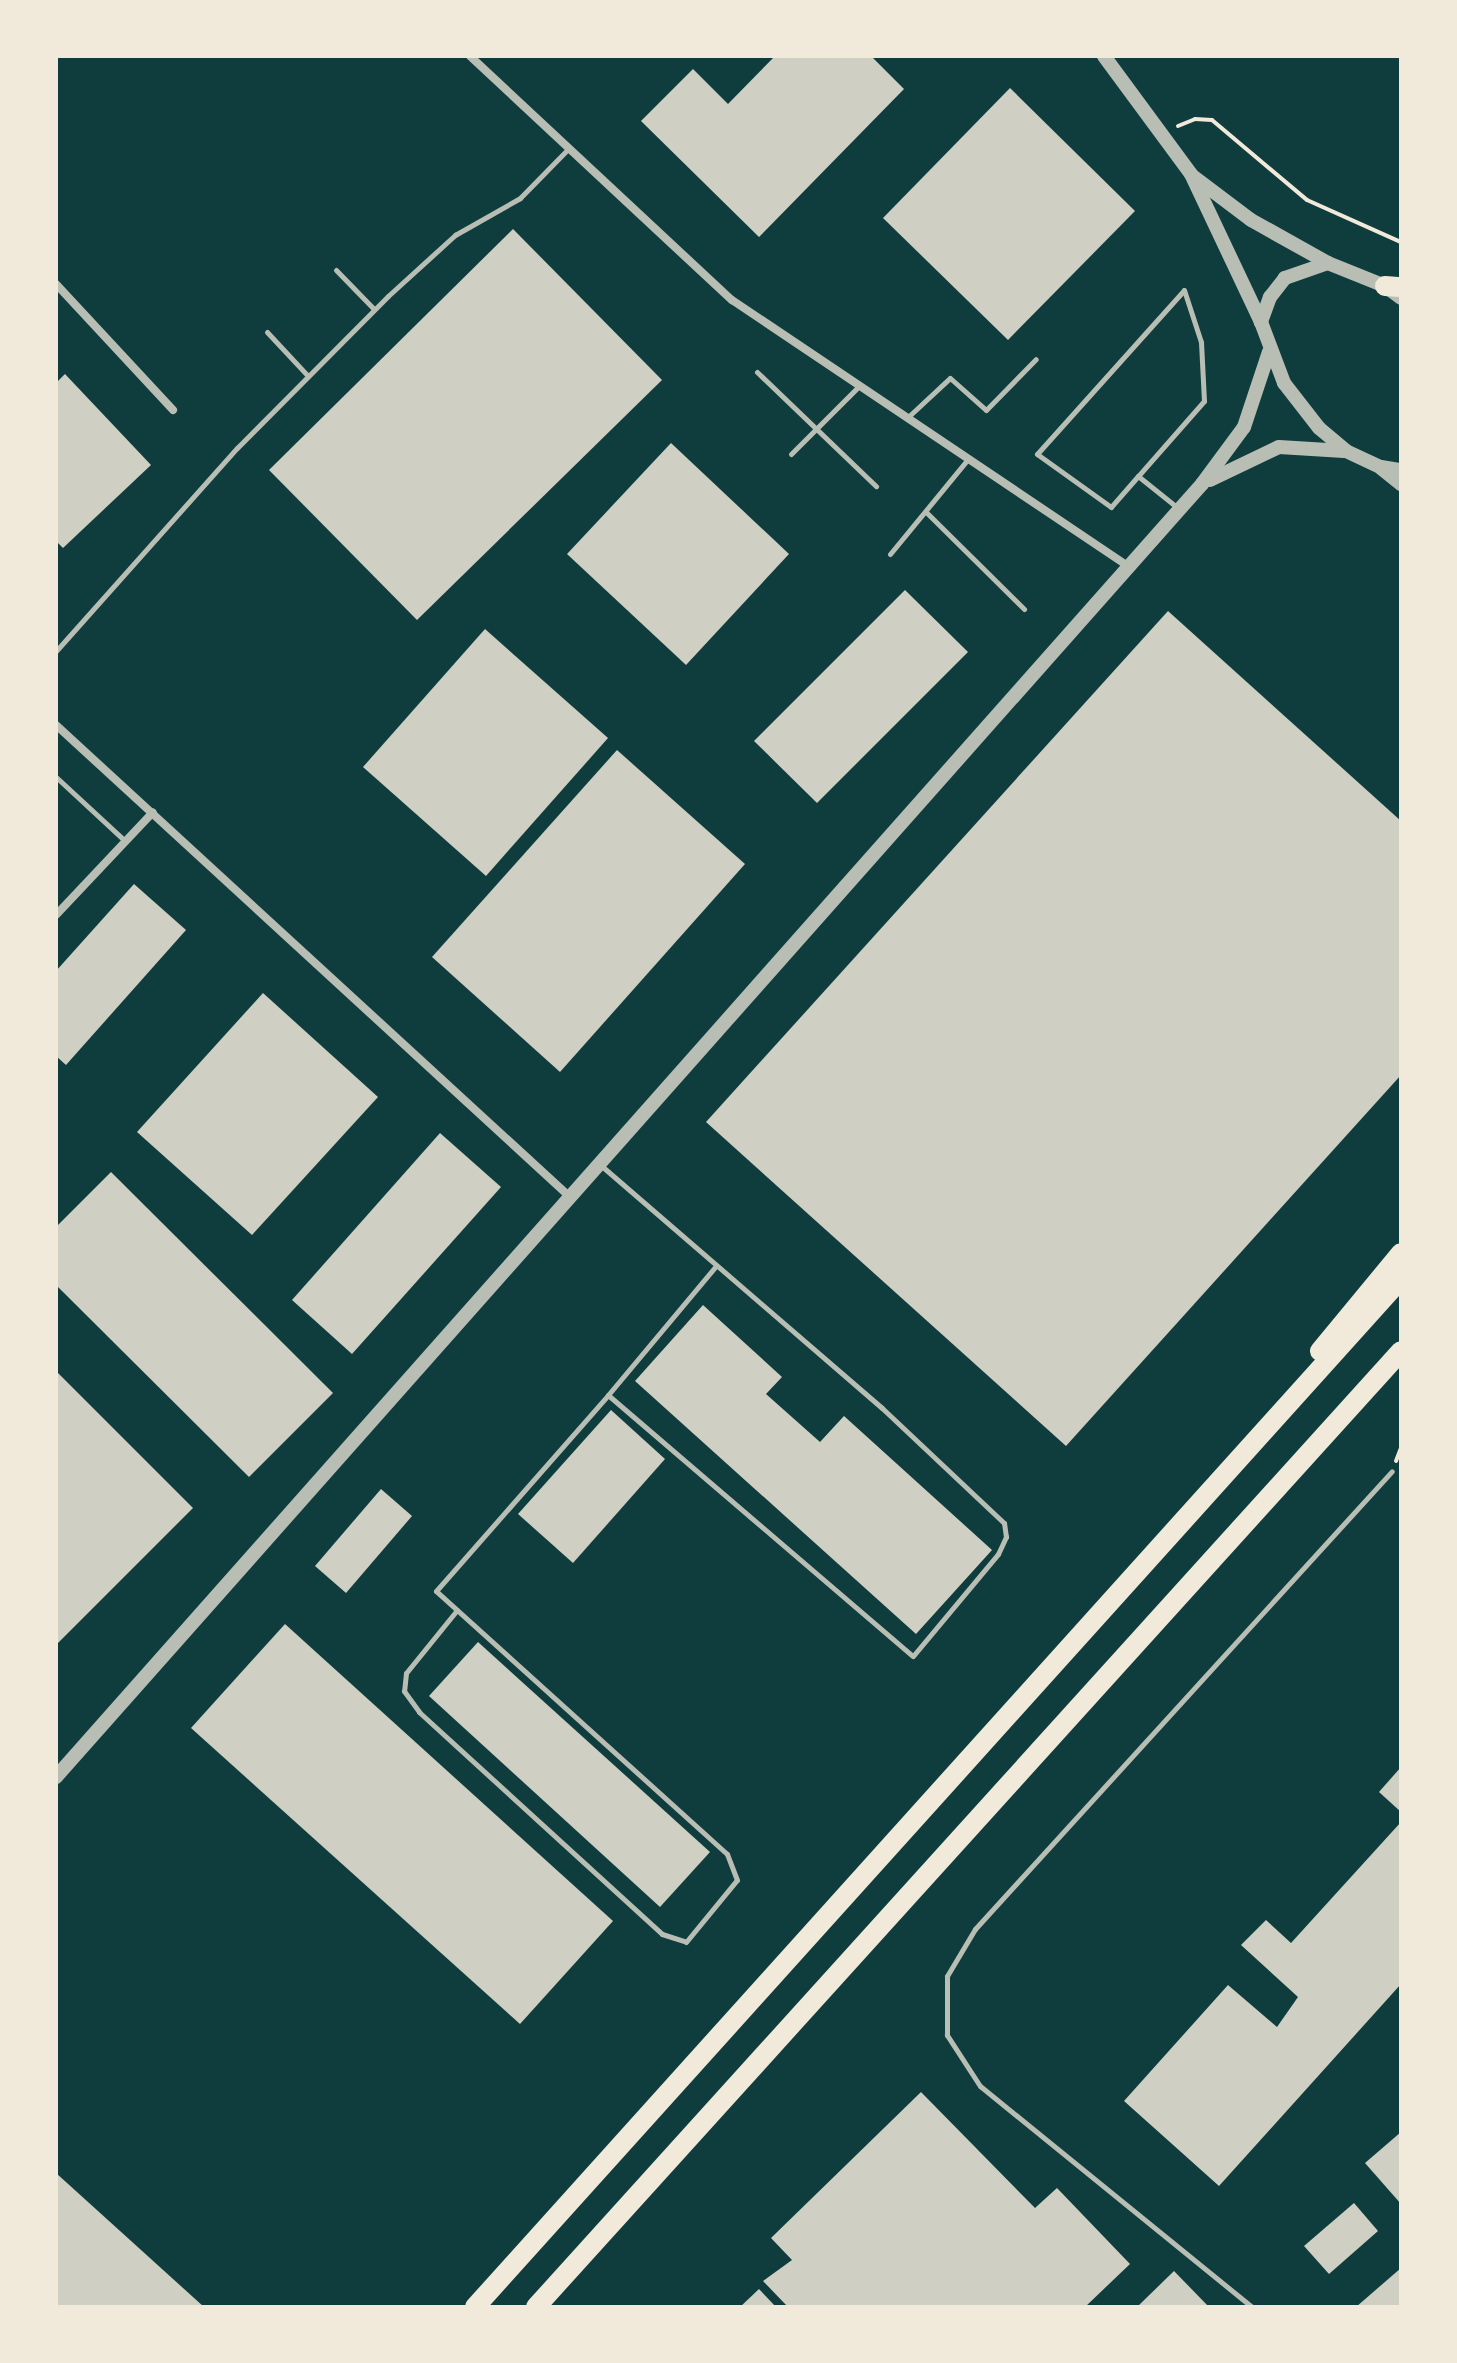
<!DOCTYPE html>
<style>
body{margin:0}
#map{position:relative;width:1457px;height:2363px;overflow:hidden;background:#0f3d3e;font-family:Mulish,sans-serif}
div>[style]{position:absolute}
.building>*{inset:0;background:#cfcfc3}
.path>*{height:4px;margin:-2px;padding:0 2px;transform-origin:2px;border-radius:2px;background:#f1e9da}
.service>*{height:5px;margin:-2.5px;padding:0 2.5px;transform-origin:2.5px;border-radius:2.5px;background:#b8beb3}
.minor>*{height:8px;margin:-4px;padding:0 4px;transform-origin:4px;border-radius:4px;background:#b8beb3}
.tertiary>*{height:14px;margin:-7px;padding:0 7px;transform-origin:7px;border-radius:7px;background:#b8beb3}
.motorway>*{height:20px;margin:-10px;padding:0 10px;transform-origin:10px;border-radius:10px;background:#f1e9da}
span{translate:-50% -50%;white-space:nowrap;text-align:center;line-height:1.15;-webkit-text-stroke:8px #f1e9da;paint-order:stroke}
.frame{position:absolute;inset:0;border:58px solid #f1e9da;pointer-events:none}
</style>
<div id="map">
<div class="building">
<i style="clip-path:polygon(775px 56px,871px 56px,904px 89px,759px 237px,641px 121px,693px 69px,728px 104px)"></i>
<i style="clip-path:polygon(1010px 88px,1135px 211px,1008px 340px,883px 218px)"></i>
<i style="clip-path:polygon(513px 229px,662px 380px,417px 620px,269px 470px)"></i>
<i style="clip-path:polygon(65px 374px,151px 465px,63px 548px,56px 541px,56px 383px)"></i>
<i style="clip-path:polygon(671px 443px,789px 554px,686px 665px,567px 554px)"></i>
<i style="clip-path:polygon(905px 590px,968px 652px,817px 803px,754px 741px)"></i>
<i style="clip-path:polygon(1168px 611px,1401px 821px,1401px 1075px,1066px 1446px,706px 1122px)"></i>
<i style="clip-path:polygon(485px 629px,608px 738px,486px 876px,363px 767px)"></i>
<i style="clip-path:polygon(617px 750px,745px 864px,560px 1072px,432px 957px)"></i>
<i style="clip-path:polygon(134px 884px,186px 930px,66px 1065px,56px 1056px,56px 971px)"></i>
<i style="clip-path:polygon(263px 993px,378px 1097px,252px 1235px,137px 1132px)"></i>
<i style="clip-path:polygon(440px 1133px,501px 1187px,352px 1354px,292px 1300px)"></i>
<i style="clip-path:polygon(111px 1172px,333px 1393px,249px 1477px,56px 1285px,56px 1227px)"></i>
<i style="clip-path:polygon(703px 1305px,782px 1377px,766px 1394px,820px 1442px,844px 1416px,992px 1550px,916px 1634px,635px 1381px)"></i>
<i style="clip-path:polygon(56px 1371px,193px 1508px,56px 1645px)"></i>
<i style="clip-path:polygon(611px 1410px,665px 1459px,573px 1563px,518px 1514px)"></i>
<i style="clip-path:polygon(381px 1489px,412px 1516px,346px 1593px,315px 1566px)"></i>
<i style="clip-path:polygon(285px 1624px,613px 1921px,520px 2024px,191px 1728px)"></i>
<i style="clip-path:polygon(478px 1642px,710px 1852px,660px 1907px,429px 1696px)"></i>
<i style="clip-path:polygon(1401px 1767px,1401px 1812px,1379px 1792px)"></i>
<i style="clip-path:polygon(1401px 1822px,1401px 1984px,1219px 2186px,1124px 2101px,1228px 1985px,1277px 2027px,1298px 1997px,1241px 1945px,1266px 1920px,1291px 1943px)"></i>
<i style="clip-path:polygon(921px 2092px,1035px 2208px,1057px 2188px,1130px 2264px,1085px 2307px,788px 2307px,763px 2281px,792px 2260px,771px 2238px)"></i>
<i style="clip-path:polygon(1401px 2132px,1401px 2204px,1365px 2163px)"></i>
<i style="clip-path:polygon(56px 2173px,204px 2307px,56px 2307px)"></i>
<i style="clip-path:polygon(1354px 2203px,1378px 2231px,1329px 2274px,1304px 2246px)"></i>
<i style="clip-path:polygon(1401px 2268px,1401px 2307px,1356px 2307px)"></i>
<i style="clip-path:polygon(1174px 2271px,1209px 2307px,1137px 2307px)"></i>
<i style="clip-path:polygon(759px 2289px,776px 2307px,740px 2307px)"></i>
</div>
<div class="path">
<i style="left:1178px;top:126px;width:18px;rotate:-22deg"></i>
<i style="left:1195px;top:119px;width:17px;rotate:3deg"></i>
<i style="left:1212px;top:120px;width:124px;rotate:40.1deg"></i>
<i style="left:1307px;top:200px;width:103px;rotate:24.1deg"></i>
<i style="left:1396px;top:1461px;width:14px;rotate:-69deg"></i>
</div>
<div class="service">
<i style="left:336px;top:270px;width:54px;rotate:45.7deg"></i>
<i style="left:267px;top:332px;width:60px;rotate:47deg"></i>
<i style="left:757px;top:372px;width:165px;rotate:43.8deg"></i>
<i style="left:908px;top:417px;width:57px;rotate:-42.9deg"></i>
<i style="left:950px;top:378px;width:48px;rotate:41.6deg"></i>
<i style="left:986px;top:410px;width:71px;rotate:-45.6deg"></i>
<i style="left:791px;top:454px;width:96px;rotate:-45deg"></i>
<i style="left:1138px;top:476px;width:41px;rotate:131.1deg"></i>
<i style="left:1111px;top:507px;width:91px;rotate:-144.4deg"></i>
<i style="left:1037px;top:454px;width:220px;rotate:-48.1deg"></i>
<i style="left:1184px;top:290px;width:55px;rotate:71.9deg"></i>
<i style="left:1201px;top:342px;width:59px;rotate:87.1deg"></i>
<i style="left:1204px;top:401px;width:100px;rotate:131.3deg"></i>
<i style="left:1138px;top:476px;width:51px;rotate:38.7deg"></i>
<i style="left:926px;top:512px;width:138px;rotate:44.7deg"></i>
<i style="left:890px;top:554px;width:123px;rotate:-50.6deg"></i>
<i style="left:56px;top:651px;width:272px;rotate:-48.3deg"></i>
<i style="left:237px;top:448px;width:214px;rotate:-45.2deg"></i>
<i style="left:388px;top:296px;width:91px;rotate:-42.3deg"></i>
<i style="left:455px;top:235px;width:75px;rotate:-29.6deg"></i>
<i style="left:520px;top:198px;width:69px;rotate:-45.6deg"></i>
<i style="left:56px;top:777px;width:94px;rotate:42.8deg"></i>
<i style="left:608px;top:1395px;width:168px;rotate:-50.1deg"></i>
<i style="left:457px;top:1610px;width:81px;rotate:129deg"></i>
<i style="left:406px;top:1673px;width:18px;rotate:96deg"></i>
<i style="left:404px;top:1691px;width:26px;rotate:54deg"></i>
<i style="left:419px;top:1712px;width:329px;rotate:42.4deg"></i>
<i style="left:662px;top:1934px;width:25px;rotate:18deg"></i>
<i style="left:686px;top:1942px;width:80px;rotate:-50.6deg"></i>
<i style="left:737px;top:1880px;width:28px;rotate:-111deg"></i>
<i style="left:727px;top:1854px;width:392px;rotate:-137.9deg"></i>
<i style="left:436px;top:1591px;width:261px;rotate:-48.7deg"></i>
<i style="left:608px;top:1395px;width:401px;rotate:40.6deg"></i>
<i style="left:913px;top:1656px;width:133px;rotate:-50.2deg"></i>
<i style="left:998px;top:1554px;width:19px;rotate:-65deg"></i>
<i style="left:1006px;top:1537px;width:14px;rotate:-98deg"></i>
<i style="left:1004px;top:1523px;width:168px;rotate:-136.7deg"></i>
<i style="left:882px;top:1408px;width:370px;rotate:-139.2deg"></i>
<i style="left:1252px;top:2307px;width:350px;rotate:-140.9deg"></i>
<i style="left:980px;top:2086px;width:61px;rotate:-122.9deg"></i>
<i style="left:947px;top:2035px;width:59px;rotate:-90deg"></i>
<i style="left:947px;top:1976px;width:55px;rotate:-59.2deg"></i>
<i style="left:975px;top:1929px;width:619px;rotate:-47.68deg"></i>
</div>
<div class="minor">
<i style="left:470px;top:56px;width:358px;rotate:43deg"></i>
<i style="left:732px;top:300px;width:476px;rotate:33.9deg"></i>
<i style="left:56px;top:284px;width:172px;rotate:47.1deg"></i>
<i style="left:56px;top:725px;width:696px;rotate:42.56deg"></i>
<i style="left:56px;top:915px;width:141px;rotate:-46.7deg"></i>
</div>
<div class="tertiary">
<i style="left:1104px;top:56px;width:147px;rotate:53.6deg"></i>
<i style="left:1191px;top:174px;width:164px;rotate:64.7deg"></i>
<i style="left:1194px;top:177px;width:71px;rotate:37deg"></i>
<i style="left:1251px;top:220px;width:88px;rotate:29.2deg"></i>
<i style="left:1401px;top:298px;width:20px;rotate:-143deg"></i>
<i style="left:1385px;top:286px;width:61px;rotate:-158deg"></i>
<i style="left:1328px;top:263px;width:46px;rotate:160.8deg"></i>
<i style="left:1285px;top:278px;width:24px;rotate:128deg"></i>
<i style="left:1270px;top:297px;width:27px;rotate:110deg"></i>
<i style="left:1261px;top:322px;width:65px;rotate:69.3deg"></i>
<i style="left:1284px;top:383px;width:57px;rotate:52.1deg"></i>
<i style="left:1319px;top:428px;width:35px;rotate:40deg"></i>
<i style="left:1346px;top:451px;width:38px;rotate:25deg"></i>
<i style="left:1381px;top:467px;width:20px;rotate:9deg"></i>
<i style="left:1381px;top:468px;width:26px;rotate:39deg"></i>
<i style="left:1210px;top:480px;width:76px;rotate:-25.6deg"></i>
<i style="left:1279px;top:447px;width:65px;rotate:3.5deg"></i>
<i style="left:56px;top:1777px;width:1728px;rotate:-48.45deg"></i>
<i style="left:1202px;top:484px;width:71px;rotate:-53.6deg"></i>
<i style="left:1244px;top:427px;width:79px;rotate:-71.6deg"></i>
</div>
<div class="motorway">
<i style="left:1385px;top:286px;width:16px;rotate:4deg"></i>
<i style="left:1320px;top:1351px;width:127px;rotate:-50.4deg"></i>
<i style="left:475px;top:2307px;width:1384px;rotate:-47.99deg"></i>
<i style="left:536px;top:2307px;width:1289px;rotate:-47.86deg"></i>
</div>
<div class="frame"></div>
</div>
